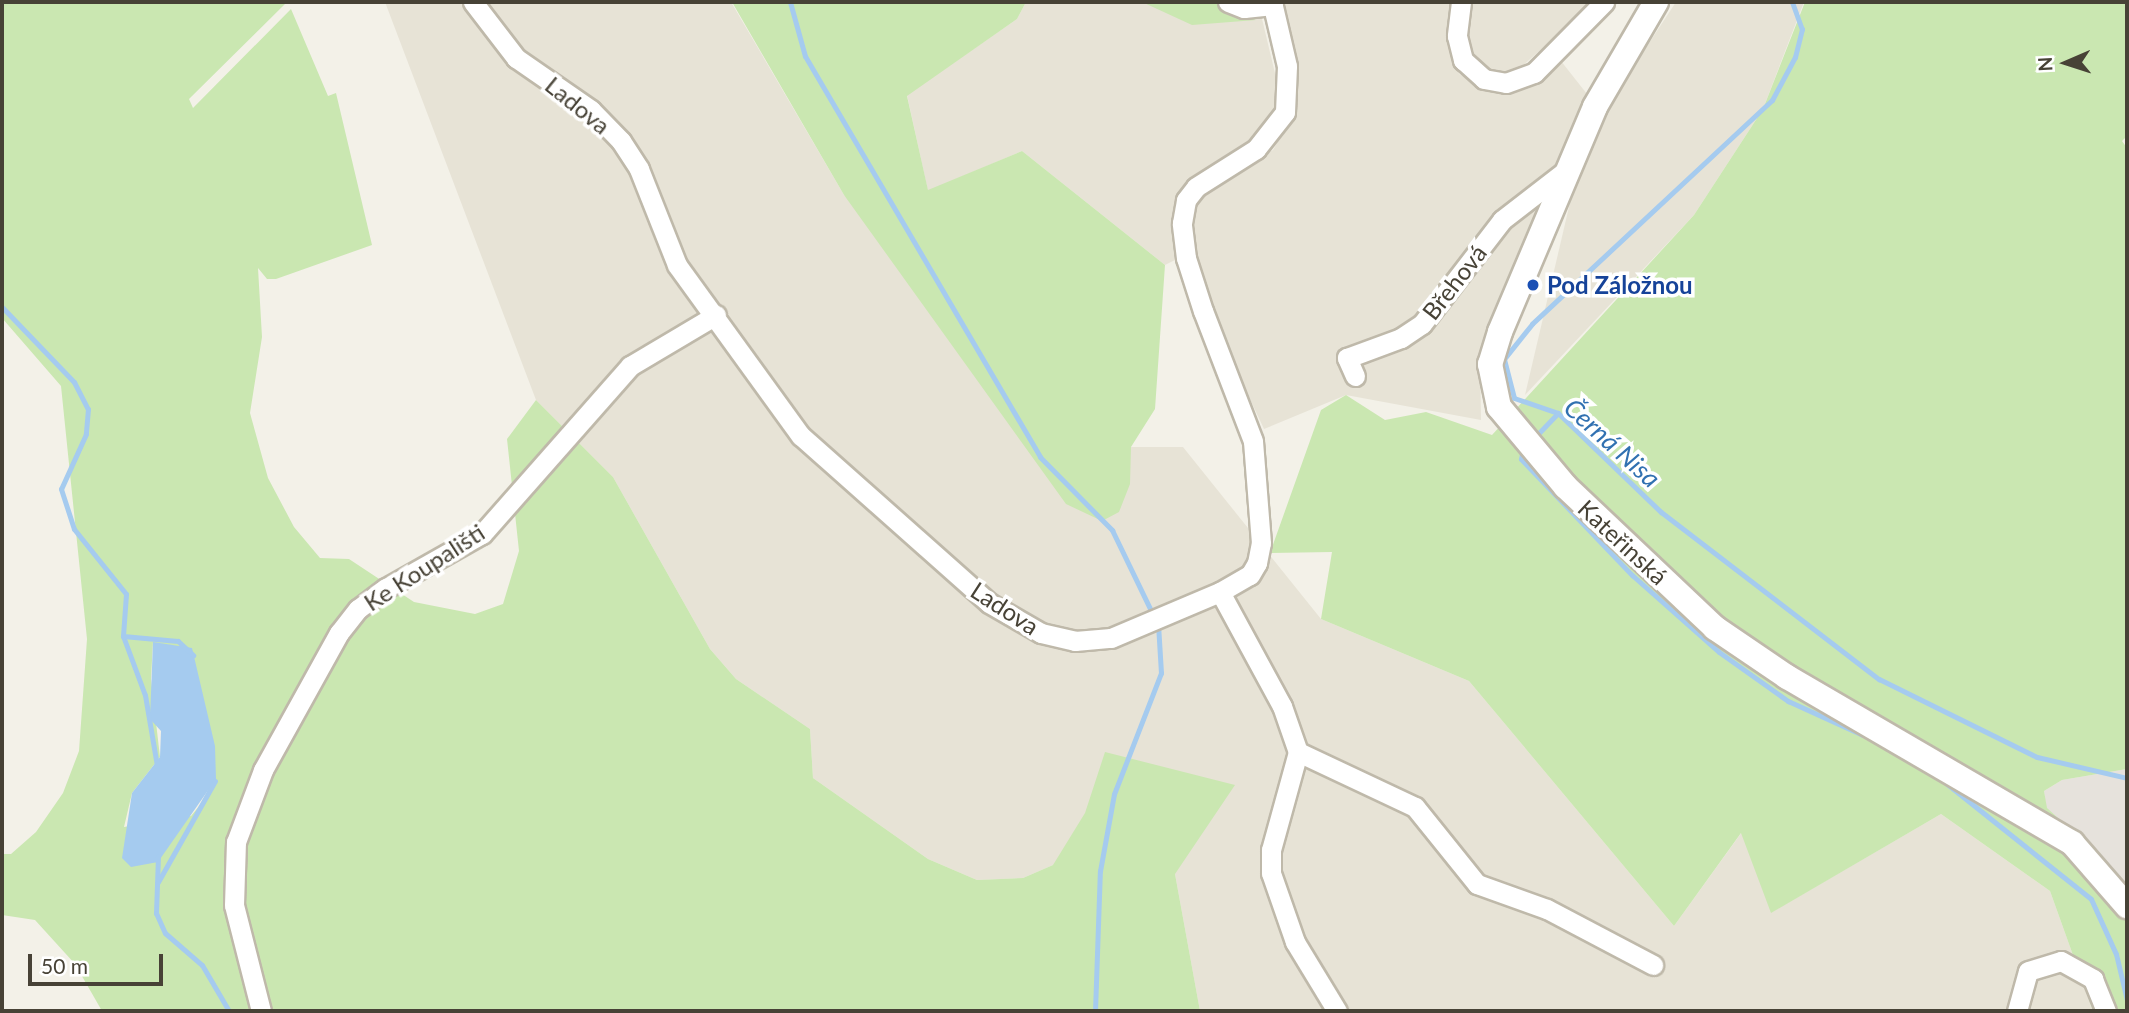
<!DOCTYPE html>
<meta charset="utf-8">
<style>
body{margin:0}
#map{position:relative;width:2129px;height:1013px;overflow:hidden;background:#f3f1e8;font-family:Lato,sans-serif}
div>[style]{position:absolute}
.residential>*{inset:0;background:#e7e3d6}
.industrial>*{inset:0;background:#e6e2dc}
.green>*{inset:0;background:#cae7b1}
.water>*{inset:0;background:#a5cbef}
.stream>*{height:5px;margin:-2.5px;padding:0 2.5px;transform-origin:2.5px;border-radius:2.5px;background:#a5cbef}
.roads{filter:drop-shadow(2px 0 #bfb9aa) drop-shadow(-2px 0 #bfb9aa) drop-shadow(0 2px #bfb9aa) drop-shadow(0 -2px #bfb9aa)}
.minor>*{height:19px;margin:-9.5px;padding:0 9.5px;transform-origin:9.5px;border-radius:9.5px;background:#fff}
.tertiary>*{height:24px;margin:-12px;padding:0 12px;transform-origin:12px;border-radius:12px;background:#fff}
.dots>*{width:19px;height:19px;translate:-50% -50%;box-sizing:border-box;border:4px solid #fff;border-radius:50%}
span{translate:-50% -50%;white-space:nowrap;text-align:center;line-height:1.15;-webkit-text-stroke:7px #fff;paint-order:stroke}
.street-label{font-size:24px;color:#474236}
.transit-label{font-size:24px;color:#164399;font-weight:700}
.left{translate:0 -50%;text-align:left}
.water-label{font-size:26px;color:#3171b1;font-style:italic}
.frame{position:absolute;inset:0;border:4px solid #474236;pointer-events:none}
.north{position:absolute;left:2031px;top:28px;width:70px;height:70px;-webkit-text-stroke:5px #fff;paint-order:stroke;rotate:267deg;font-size:19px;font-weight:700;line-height:28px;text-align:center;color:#474236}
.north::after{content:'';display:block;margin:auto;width:24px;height:32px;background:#474236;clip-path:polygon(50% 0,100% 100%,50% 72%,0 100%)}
.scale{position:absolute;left:28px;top:954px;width:135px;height:32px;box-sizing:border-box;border:4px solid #474236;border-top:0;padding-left:9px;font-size:21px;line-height:24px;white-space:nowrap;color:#474236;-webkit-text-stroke:5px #fff;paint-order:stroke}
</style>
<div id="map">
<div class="residential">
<i style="clip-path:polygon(385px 2px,731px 2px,844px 195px,1131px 447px,1183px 447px,1321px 619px,1469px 681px,1674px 926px,1742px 832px,1772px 912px,1941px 814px,2050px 891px,2093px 1011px,1200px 1011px,1175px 874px,1053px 865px,1023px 878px,977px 880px,928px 859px,813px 778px,810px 729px,736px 679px,710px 649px,613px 477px,536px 400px)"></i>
<i style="clip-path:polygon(1026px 2px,1258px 2px,1279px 90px,1277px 106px,1265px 129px,1180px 190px,1172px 218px,1175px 260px,1165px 265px,1022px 151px,928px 191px,907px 95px,1017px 19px)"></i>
<i style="clip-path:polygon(1279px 2px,1452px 2px,1446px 36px,1459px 74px,1496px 93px,1523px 85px,1557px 56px,1587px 94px,1480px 351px,1481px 420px,1346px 395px,1264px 429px,1225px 346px,1199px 270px,1193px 232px,1197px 205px,1213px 185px,1273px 150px,1291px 119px,1297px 69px)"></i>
<i style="clip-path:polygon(1471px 2px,1594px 2px,1519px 69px,1503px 74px,1487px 72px,1467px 45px)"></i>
<i style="clip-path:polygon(1676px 2px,1804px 2px,1763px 109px,1694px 215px,1525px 395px,1572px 194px,1609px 104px)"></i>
</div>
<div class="industrial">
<i style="clip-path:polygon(2127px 769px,2127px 895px,2103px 859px,2046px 808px,2044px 791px,2062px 780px)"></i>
</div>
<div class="green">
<i style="clip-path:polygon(evenodd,2px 2px,287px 2px,189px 99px,193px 108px,291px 9px,328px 96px,336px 93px,372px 245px,276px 279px,267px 279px,258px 268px,262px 337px,250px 413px,268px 478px,294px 527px,320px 558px,349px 559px,414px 602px,475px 614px,503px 604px,519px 551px,507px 439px,536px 400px,613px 477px,710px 649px,736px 679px,810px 729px,813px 778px,928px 859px,977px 880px,1023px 878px,1053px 865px,1085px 813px,1105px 752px,1235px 785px,1175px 874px,1200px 1011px,102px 1011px,75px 964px,35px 920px,2px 915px,2px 854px,11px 854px,36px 832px,63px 793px,79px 751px,87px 639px,61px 386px,2px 318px,2px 2px,153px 642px,214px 788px,191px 816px,124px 827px,132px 793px,160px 757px,151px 679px,153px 642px)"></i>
<i style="clip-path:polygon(732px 2px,1026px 2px,1017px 19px,907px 96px,928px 190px,1022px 151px,1165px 265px,1155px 409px,1131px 447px,1130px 484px,1119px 512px,1102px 521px,1066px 504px,844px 195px)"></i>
<i style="clip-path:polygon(1142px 2px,1214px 2px,1256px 20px,1192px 25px)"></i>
<i style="clip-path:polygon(1805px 2px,2127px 2px,2127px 136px,2122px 141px,2127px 148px,2127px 769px,2062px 780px,2044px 791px,2047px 808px,2103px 859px,2127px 895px,2127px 1011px,2093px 1011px,2050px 891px,1941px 814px,1771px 913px,1741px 833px,1674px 926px,1469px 681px,1321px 619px,1332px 552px,1270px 553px,1321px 410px,1346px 395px,1385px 420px,1426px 412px,1492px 435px,1694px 215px,1763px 109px)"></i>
</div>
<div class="water">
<i style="clip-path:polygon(153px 642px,192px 648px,215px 746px,216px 779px,158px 862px,131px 867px,122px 858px,132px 793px,160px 757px,161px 731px,150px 719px)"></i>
</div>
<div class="stream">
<i style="left:790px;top:2px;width:56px;rotate:74.5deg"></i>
<i style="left:805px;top:56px;width:465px;rotate:59.6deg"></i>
<i style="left:1040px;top:457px;width:103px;rotate:45.4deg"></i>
<i style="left:1112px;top:530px;width:94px;rotate:64.2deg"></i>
<i style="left:1792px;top:2px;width:29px;rotate:70deg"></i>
<i style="left:1802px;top:29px;width:29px;rotate:104deg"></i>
<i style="left:1795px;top:57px;width:49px;rotate:118.1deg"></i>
<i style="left:1772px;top:100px;width:328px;rotate:137deg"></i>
<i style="left:1532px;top:324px;width:45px;rotate:128.7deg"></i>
<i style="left:1504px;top:359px;width:40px;rotate:75.6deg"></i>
<i style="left:1514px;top:398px;width:46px;rotate:18.8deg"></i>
<i style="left:1558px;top:413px;width:143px;rotate:43.9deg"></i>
<i style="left:1661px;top:512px;width:275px;rotate:37.5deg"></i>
<i style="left:1879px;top:679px;width:176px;rotate:26.3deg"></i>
<i style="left:2037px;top:757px;width:92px;rotate:13.1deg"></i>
<i style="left:2px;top:307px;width:104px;rotate:46.2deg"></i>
<i style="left:74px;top:382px;width:30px;rotate:63deg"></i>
<i style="left:88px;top:409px;width:25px;rotate:95deg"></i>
<i style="left:86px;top:434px;width:60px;rotate:114.4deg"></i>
<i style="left:61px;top:489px;width:42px;rotate:72deg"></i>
<i style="left:74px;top:529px;width:83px;rotate:51.3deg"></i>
<i style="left:126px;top:594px;width:42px;rotate:94.1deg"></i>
<i style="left:123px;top:636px;width:63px;rotate:69.6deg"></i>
<i style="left:145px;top:695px;width:72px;rotate:80.4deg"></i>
<i style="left:1533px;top:439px;width:36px;rotate:-46deg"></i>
<i style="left:1523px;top:448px;width:11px;rotate:100deg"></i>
<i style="left:1521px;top:459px;width:161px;rotate:46.3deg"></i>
<i style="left:1632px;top:575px;width:116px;rotate:41.5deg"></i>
<i style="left:1719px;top:652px;width:85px;rotate:35.4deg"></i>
<i style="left:1788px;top:701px;width:82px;rotate:24.4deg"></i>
<i style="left:123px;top:636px;width:55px;rotate:5.2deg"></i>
<i style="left:178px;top:641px;width:21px;rotate:43deg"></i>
<i style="left:1947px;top:784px;width:184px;rotate:38.6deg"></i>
<i style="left:2091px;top:899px;width:60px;rotate:65.6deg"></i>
<i style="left:2116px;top:954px;width:47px;rotate:76.6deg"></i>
<i style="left:158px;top:856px;width:57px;rotate:92deg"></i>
<i style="left:156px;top:913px;width:22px;rotate:66deg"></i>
<i style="left:165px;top:933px;width:49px;rotate:40.9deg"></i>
<i style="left:202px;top:965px;width:53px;rotate:59.6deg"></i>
<i style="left:158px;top:882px;width:116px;rotate:-60.6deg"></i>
<i style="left:1095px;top:1011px;width:140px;rotate:-88deg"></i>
<i style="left:1100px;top:871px;width:78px;rotate:-79.7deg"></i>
<i style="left:1114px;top:794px;width:130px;rotate:-68.8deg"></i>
<i style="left:1161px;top:673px;width:49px;rotate:-93.5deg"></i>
</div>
<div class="roads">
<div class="minor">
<i style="left:473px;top:2px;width:71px;rotate:52.5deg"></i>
<i style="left:516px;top:58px;width:91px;rotate:34.7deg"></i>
<i style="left:591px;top:110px;width:43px;rotate:45.9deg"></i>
<i style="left:621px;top:141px;width:33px;rotate:57deg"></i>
<i style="left:639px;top:169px;width:103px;rotate:68.4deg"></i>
<i style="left:677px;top:265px;width:211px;rotate:54.1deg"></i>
<i style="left:801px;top:436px;width:251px;rotate:41.6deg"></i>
<i style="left:989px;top:603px;width:60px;rotate:30deg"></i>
<i style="left:1041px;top:633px;width:35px;rotate:13deg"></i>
<i style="left:1075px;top:641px;width:36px;rotate:-5deg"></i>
<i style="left:1111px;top:638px;width:118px;rotate:-22.9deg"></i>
<i style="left:1220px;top:592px;width:34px;rotate:-30deg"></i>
<i style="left:1250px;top:575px;width:14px;rotate:-60deg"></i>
<i style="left:1257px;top:563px;width:20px;rotate:-79deg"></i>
<i style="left:1261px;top:543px;width:102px;rotate:-94.5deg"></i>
<i style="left:1253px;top:441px;width:139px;rotate:-111deg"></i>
<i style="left:1203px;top:311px;width:56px;rotate:-107.8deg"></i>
<i style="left:1186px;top:258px;width:35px;rotate:-97deg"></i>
<i style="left:1182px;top:223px;width:23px;rotate:-80deg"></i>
<i style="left:1186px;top:200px;width:16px;rotate:-52deg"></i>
<i style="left:1196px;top:187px;width:71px;rotate:-32.3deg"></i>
<i style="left:1256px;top:149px;width:47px;rotate:-51.9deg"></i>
<i style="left:1285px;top:112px;width:46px;rotate:-87.5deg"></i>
<i style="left:1287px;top:66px;width:66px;rotate:-103.2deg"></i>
<i style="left:1228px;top:2px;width:17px;rotate:21deg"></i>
<i style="left:1244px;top:8px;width:29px;rotate:-6deg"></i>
<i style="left:1461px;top:2px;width:34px;rotate:97deg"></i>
<i style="left:1457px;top:36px;width:25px;rotate:76deg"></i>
<i style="left:1463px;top:60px;width:28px;rotate:42deg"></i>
<i style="left:1484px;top:79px;width:22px;rotate:10deg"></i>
<i style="left:1506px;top:83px;width:30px;rotate:-20deg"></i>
<i style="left:1534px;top:73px;width:100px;rotate:-45.4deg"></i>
<i style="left:1355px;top:376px;width:20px;rotate:-114deg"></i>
<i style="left:1347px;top:358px;width:58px;rotate:-20.3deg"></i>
<i style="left:1401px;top:338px;width:25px;rotate:-34deg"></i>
<i style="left:1422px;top:324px;width:131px;rotate:-52.4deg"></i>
<i style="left:1502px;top:220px;width:78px;rotate:-37.7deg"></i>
<i style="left:1220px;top:592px;width:130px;rotate:61.5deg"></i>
<i style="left:1282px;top:706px;width:49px;rotate:70.8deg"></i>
<i style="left:1298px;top:752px;width:102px;rotate:105.4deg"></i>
<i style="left:1271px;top:850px;width:23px;rotate:90deg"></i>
<i style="left:1271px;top:873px;width:73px;rotate:70.8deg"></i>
<i style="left:1295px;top:942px;width:81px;rotate:58.7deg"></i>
<i style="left:1298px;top:752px;width:129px;rotate:25.2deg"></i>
<i style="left:1415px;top:807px;width:99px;rotate:51.2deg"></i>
<i style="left:1477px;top:884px;width:74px;rotate:19.7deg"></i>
<i style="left:1547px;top:909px;width:120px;rotate:27.8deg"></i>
<i style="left:261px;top:1011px;width:109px;rotate:-104.3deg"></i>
<i style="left:234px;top:905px;width:63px;rotate:-88.2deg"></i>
<i style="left:236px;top:842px;width:77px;rotate:-69.4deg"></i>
<i style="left:263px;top:770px;width:157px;rotate:-61deg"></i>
<i style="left:339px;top:633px;width:31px;rotate:-52deg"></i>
<i style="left:358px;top:609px;width:35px;rotate:-37deg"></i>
<i style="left:386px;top:588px;width:110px;rotate:-29.4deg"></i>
<i style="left:482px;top:534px;width:224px;rotate:-48.6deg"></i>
<i style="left:630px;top:366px;width:100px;rotate:-30.7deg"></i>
<i style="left:2017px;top:1011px;width:41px;rotate:-74.6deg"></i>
<i style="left:2028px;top:971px;width:34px;rotate:-17deg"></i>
<i style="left:2061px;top:961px;width:37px;rotate:29deg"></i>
<i style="left:2093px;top:979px;width:35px;rotate:68deg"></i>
</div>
<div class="tertiary">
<i style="left:1656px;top:2px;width:121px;rotate:120.2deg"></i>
<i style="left:1595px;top:107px;width:244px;rotate:112.9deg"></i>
<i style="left:1500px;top:332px;width:34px;rotate:107deg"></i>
<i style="left:1490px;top:364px;width:44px;rotate:78.2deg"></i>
<i style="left:1499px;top:407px;width:104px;rotate:50.1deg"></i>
<i style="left:1566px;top:487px;width:205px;rotate:43.4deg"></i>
<i style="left:1715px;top:628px;width:87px;rotate:34.2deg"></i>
<i style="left:1787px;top:677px;width:330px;rotate:30.2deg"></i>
<i style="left:2072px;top:843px;width:84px;rotate:48.9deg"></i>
</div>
</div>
<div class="dots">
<i style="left:1533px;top:285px;background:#1a4fb4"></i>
</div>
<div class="street-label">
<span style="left:578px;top:105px;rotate:39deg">Ladova</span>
<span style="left:1454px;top:282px;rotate:-52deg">Břehová</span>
<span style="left:1623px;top:542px;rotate:43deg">Kateřinská</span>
<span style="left:424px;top:567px;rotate:-33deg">Ke Koupališti</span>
<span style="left:1005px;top:608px;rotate:33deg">Ladova</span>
</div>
<div class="transit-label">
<span class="left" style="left:1547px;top:285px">Pod Záložnou</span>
</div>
<div class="water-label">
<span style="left:1612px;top:443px;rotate:42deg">Černá Nisa</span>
</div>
<div class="frame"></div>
<div class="north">N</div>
<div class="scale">50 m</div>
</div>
